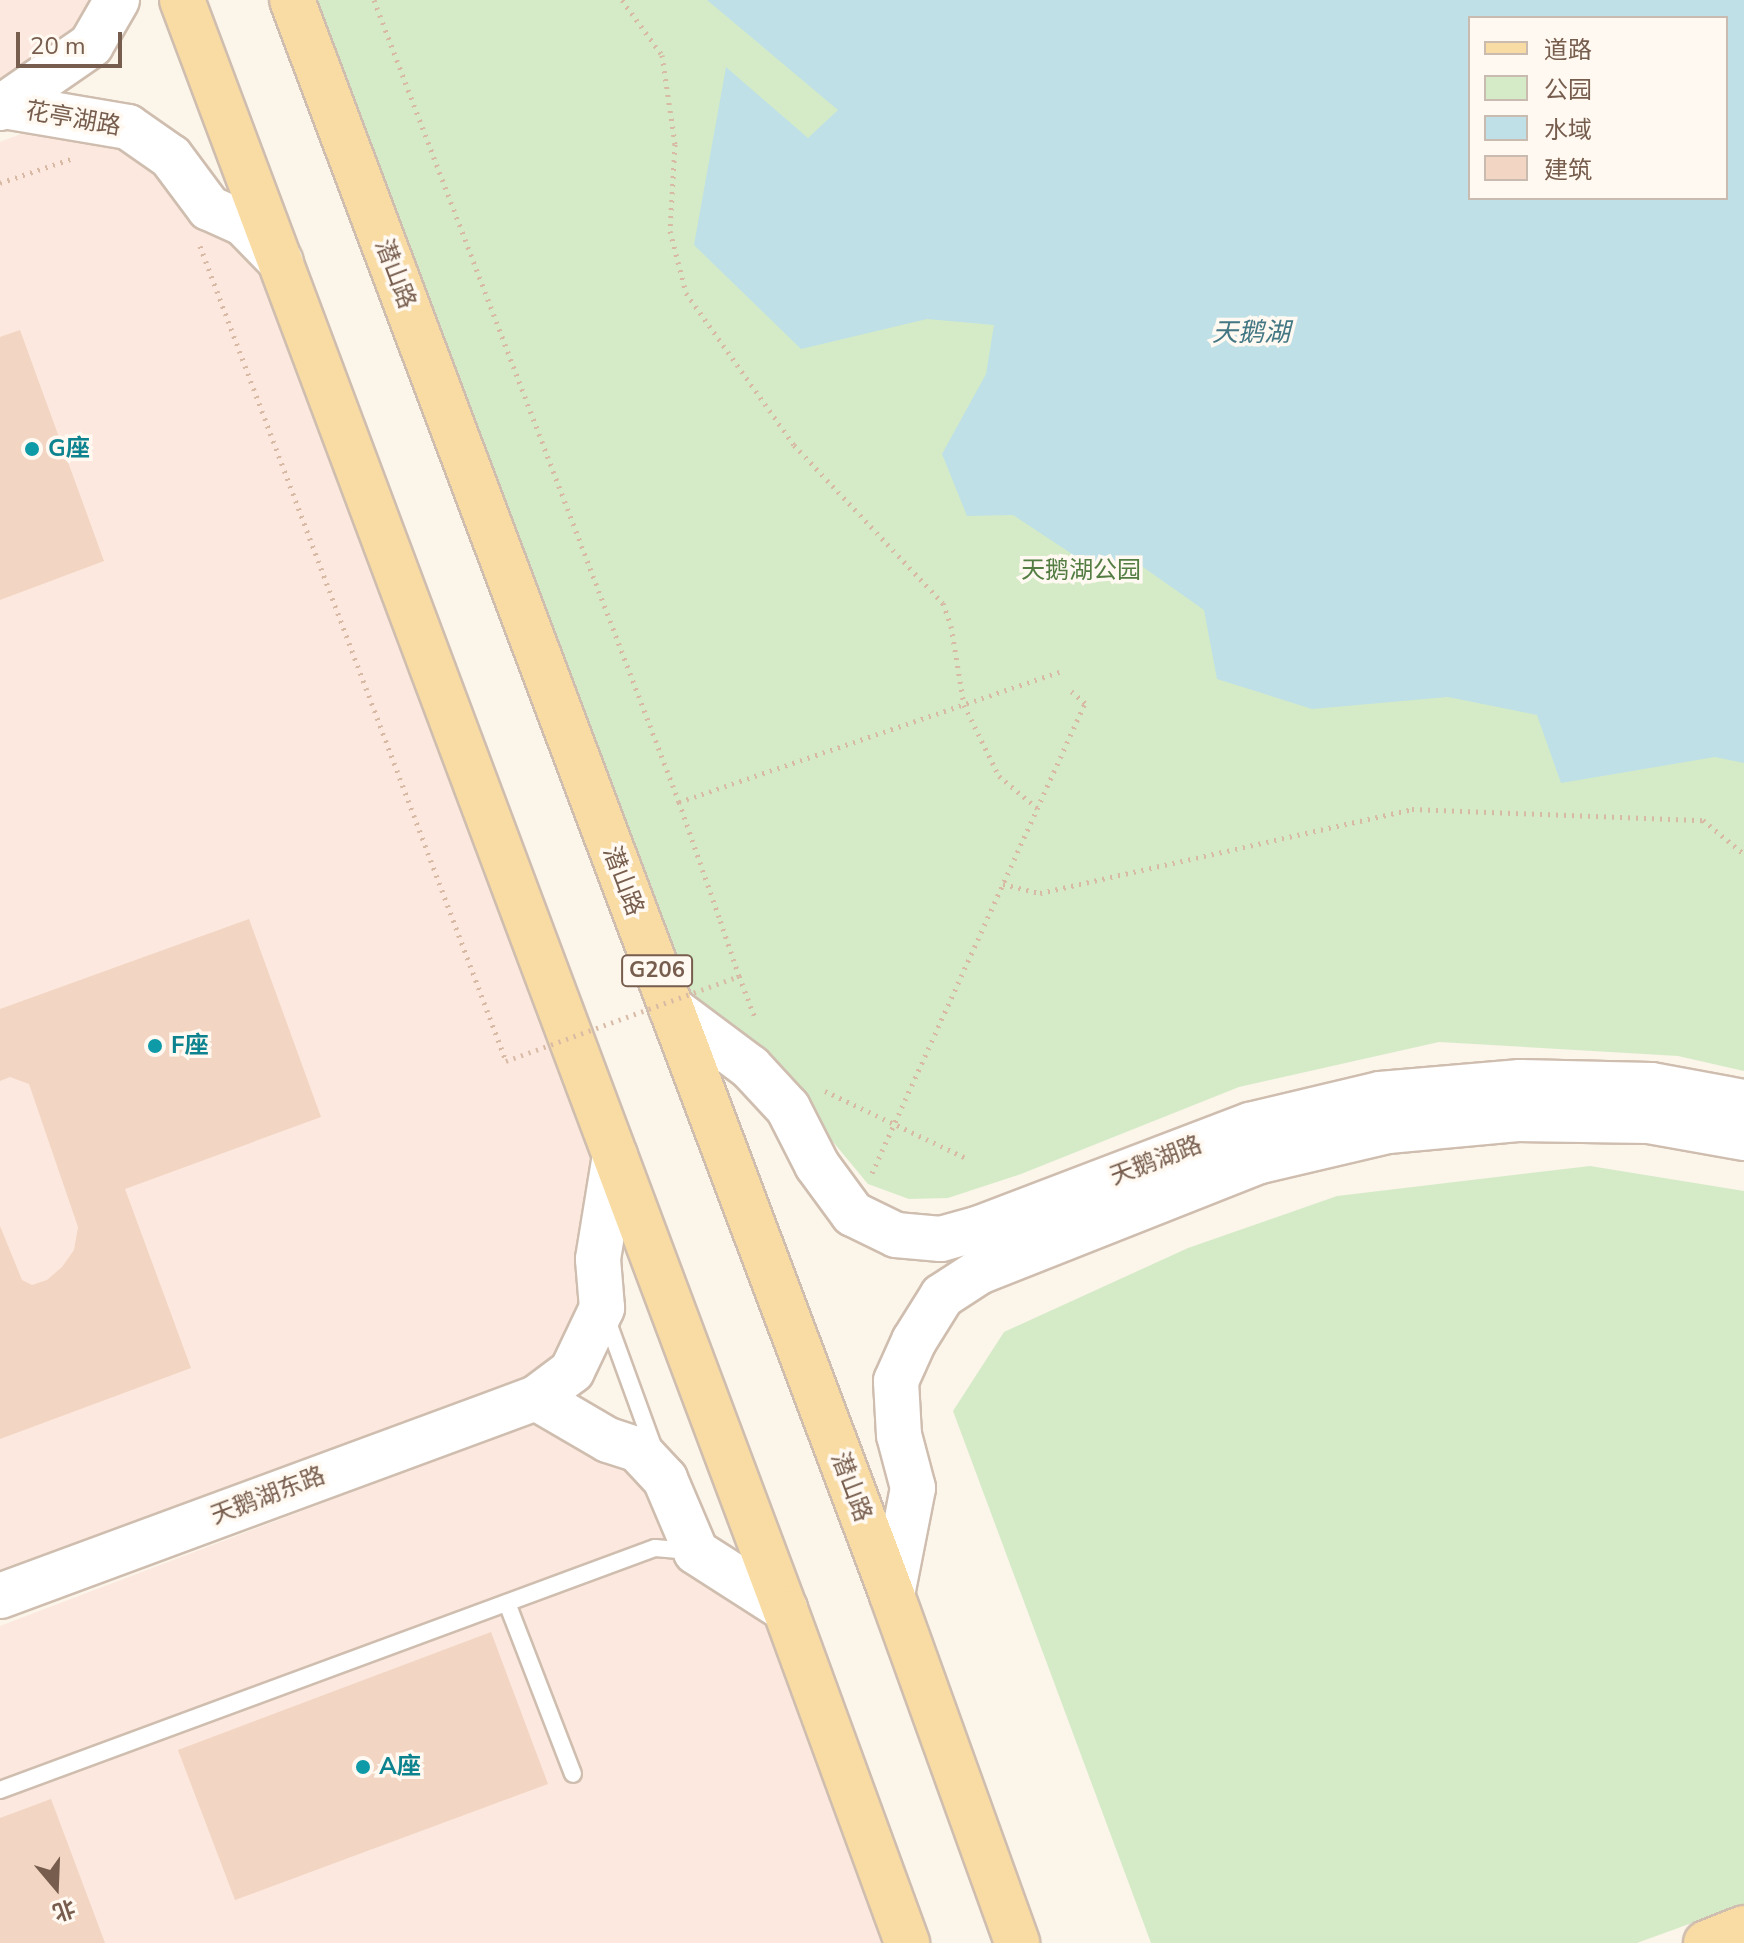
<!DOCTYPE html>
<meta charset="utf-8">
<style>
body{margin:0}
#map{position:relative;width:1744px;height:1943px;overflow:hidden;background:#fcf5ea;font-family:"Nunito Sans","Noto Sans SC",sans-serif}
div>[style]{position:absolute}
.commercial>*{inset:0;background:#fce8de}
.green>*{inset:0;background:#d5ebc8}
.water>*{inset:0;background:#bee0e6}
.building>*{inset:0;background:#f2d5c2}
.path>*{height:5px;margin-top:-2.5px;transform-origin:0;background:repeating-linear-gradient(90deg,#d7b9a4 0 2px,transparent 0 8px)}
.roads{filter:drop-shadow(2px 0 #cfbeaf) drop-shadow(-2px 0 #cfbeaf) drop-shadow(0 2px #cfbeaf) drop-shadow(0 -2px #cfbeaf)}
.lane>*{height:16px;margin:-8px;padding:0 8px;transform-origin:8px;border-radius:8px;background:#fff}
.secondary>*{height:44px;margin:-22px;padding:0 22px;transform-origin:22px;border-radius:22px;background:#fff}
.primary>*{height:44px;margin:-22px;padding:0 22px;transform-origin:22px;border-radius:22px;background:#f9dba4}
.path-bridge>*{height:5px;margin-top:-2.5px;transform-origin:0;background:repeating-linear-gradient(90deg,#d7b9a4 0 2px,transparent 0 8px)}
.dots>*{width:22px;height:22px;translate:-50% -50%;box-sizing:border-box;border:4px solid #fff9f1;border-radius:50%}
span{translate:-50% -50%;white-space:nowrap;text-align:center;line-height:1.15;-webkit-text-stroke:7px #fff9f1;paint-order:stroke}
.shield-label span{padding:2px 6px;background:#fff9f1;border:2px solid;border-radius:6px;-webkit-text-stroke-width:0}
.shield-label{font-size:22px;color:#775d4d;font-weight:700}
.street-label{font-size:24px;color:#775d4d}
.culture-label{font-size:24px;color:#0d838f;font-weight:700}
.left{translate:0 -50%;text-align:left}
.park-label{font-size:24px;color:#547d44}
.water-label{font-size:26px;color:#437783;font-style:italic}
.legend{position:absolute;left:1468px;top:16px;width:260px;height:184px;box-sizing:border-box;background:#fff9f1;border:2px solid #c9bbaf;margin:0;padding:10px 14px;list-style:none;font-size:24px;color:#775d4d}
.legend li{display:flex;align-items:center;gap:16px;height:40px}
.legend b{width:40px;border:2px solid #c9bbaf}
.north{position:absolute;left:16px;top:1847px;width:80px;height:80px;-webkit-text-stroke:6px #fff9f1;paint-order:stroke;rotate:161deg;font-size:22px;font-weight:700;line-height:32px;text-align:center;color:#775d4d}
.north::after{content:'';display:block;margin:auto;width:28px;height:36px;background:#775d4d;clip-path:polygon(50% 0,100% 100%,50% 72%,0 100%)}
.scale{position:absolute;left:16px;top:32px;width:106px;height:36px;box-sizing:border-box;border:4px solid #775d4d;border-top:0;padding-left:10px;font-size:24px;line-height:28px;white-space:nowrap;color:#775d4d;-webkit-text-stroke:6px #fff9f1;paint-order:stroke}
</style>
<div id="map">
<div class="commercial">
<i style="clip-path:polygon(0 0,117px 0,0 108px)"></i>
<i style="clip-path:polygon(45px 125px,128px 127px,243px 223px,615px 1155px,602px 1308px,537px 1397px,608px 1440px,696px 1552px,785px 1609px,907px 1943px,0 1943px,0 1626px,475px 1445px,534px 1400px,0 1596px,0 142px)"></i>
</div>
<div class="green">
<i style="clip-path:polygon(evenodd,292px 0,1744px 0,1744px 1071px,1678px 1056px,1439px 1042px,1239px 1087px,1021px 1174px,948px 1198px,909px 1199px,868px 1184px,789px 1089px,671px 1008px,292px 0,1470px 18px,1726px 18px,1726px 198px,1470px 198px,1470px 18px)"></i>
<i style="clip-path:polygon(1590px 1166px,1744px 1191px,1744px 1904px,1637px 1943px,1151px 1943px,953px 1411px,1004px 1332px,1188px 1248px,1337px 1196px)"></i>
</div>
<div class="water">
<i style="clip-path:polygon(evenodd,707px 0,1744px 0,1744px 763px,1715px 757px,1561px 783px,1537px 715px,1448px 697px,1312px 709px,1217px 679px,1204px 610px,1143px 567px,1100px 581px,1069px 552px,1013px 515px,967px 516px,942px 454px,986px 374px,994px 325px,927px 319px,801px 349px,694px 245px,726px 67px,808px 138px,838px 110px,707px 0,1470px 18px,1726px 18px,1726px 198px,1470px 198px,1470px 18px)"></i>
</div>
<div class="building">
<i style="clip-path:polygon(20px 330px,104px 561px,0 600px,0 337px)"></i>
<i style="clip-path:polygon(249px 919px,321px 1117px,125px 1189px,191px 1368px,0 1439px,0 1226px,22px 1280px,32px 1285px,47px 1280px,62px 1267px,74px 1250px,78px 1227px,29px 1084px,10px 1077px,0 1081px,0 1009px)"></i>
<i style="clip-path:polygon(491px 1632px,548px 1784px,235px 1900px,178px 1750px)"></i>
<i style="clip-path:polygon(51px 1799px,105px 1943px,0 1943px,0 1818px)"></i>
</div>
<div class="path">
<i style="left:374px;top:0;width:858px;rotate:69.18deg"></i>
<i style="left:622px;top:0;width:68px;rotate:54deg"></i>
<i style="left:662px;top:55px;width:90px;rotate:81.7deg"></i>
<i style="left:675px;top:144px;width:87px;rotate:93.3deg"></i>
<i style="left:670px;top:231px;width:64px;rotate:75.5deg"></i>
<i style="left:686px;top:293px;width:186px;rotate:54.6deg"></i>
<i style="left:794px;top:445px;width:217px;rotate:46.7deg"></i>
<i style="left:943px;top:603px;width:24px;rotate:71deg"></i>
<i style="left:951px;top:626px;width:80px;rotate:80.7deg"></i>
<i style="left:964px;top:705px;width:79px;rotate:63.8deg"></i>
<i style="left:999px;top:776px;width:50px;rotate:40.1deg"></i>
<i style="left:0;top:183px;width:75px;rotate:-18.7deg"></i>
<i style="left:200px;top:246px;width:871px;rotate:69.42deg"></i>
<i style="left:1003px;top:884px;width:38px;rotate:14deg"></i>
<i style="left:1040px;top:893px;width:381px;rotate:-12.7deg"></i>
<i style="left:1412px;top:809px;width:291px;rotate:2.2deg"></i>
<i style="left:1703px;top:820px;width:53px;rotate:39.7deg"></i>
<i style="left:719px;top:917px;width:122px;rotate:-109.2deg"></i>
<i style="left:679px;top:802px;width:402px;rotate:-18.9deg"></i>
<i style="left:739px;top:976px;width:47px;rotate:68.9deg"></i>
<i style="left:825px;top:1091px;width:156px;rotate:25.4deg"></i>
<i style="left:872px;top:1173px;width:516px;rotate:-65.62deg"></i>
<i style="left:1085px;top:703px;width:18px;rotate:-139deg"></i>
</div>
<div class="roads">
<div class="lane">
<i style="left:606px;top:1317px;width:140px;rotate:70deg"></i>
<i style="left:507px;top:1603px;width:183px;rotate:68.9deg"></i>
<i style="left:0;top:1790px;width:698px;rotate:-20.28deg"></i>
<i style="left:655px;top:1548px;width:35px;rotate:5deg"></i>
</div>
<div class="secondary">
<i style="left:4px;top:106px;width:126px;rotate:9.6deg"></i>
<i style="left:128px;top:127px;width:52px;rotate:34.9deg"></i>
<i style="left:171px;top:157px;width:64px;rotate:53.3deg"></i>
<i style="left:209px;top:208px;width:37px;rotate:24deg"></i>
<i style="left:243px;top:223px;width:54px;rotate:45.7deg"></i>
<i style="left:0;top:108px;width:111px;rotate:-34.7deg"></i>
<i style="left:91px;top:45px;width:52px;rotate:-60deg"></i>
<i style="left:671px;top:1008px;width:99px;rotate:36.8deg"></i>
<i style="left:750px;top:1067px;width:56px;rotate:47.2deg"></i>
<i style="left:788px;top:1108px;width:64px;rotate:63deg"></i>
<i style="left:817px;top:1165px;width:61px;rotate:53.7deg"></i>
<i style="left:853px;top:1214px;width:48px;rotate:26deg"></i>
<i style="left:896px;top:1235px;width:45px;rotate:5.1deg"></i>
<i style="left:941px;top:1239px;width:41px;rotate:-15.8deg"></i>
<i style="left:980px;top:1228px;width:289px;rotate:-20.9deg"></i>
<i style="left:1250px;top:1125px;width:134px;rotate:-13.4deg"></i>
<i style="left:1380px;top:1094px;width:141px;rotate:-4.9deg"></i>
<i style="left:1520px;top:1082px;width:131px;rotate:1.3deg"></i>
<i style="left:1651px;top:1085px;width:95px;rotate:10.4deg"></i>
<i style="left:536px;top:1398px;width:83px;rotate:30.3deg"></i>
<i style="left:608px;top:1440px;width:32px;rotate:18deg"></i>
<i style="left:638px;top:1450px;width:40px;rotate:47deg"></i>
<i style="left:665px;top:1479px;width:79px;rotate:67deg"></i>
<i style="left:696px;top:1552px;width:106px;rotate:32.6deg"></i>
<i style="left:892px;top:1595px;width:109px;rotate:-78.9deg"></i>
<i style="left:913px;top:1488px;width:55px;rotate:-104.8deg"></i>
<i style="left:899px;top:1435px;width:54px;rotate:-93.2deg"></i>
<i style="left:896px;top:1381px;width:44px;rotate:-65.8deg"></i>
<i style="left:914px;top:1341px;width:53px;rotate:-58.1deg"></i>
<i style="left:942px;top:1296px;width:44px;rotate:-33deg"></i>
<i style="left:979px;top:1272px;width:302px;rotate:-21.6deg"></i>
<i style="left:1260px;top:1161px;width:131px;rotate:-13.2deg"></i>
<i style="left:1388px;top:1131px;width:130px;rotate:-5.3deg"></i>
<i style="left:1517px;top:1119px;width:132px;rotate:0.9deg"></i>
<i style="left:1649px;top:1121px;width:97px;rotate:10.1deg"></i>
<i style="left:0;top:1596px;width:571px;rotate:-20.27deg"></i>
<i style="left:536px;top:1398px;width:45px;rotate:-36.9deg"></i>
<i style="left:572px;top:1371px;width:70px;rotate:-64.5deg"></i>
<i style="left:602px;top:1308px;width:49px;rotate:-94.7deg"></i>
<i style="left:598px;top:1259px;width:105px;rotate:-80.7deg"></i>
</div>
<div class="primary">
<i style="left:182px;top:0;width:1718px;rotate:69.46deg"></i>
<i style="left:785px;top:1609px;width:356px;rotate:69.9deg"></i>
<i style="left:292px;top:0;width:1704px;rotate:69.38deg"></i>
<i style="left:892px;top:1595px;width:370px;rotate:70.2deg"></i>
<i style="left:1706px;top:1943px;width:41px;rotate:-21.5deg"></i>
</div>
</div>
<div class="path-bridge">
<i style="left:506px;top:1061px;width:248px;rotate:-20deg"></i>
<i style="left:739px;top:976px;width:62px;rotate:-108.7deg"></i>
</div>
<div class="dots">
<i style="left:32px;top:449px;background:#0f9aa8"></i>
<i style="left:155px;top:1046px;background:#0f9aa8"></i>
<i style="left:363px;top:1767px;background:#0f9aa8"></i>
</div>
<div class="shield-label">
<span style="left:657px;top:971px">G206</span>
</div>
<div class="street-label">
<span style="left:73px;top:119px;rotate:10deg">花亭湖路</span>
<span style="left:395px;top:274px;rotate:69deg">潜山路</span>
<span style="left:623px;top:881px;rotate:69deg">潜山路</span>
<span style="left:1156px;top:1161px;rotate:-21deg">天鹅湖路</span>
<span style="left:851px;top:1487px;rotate:69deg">潜山路</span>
<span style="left:268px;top:1496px;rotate:-21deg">天鹅湖东路</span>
</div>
<div class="culture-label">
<span class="left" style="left:48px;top:449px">G座</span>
<span class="left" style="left:171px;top:1046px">F座</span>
<span class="left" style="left:379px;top:1767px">A座</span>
</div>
<div class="park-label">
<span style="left:1081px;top:571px">天鹅湖公园</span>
</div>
<div class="water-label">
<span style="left:1251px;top:333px">天鹅湖</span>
</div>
<ul class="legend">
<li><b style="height:10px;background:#f9dba4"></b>道路</li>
<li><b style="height:22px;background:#d5ebc8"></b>公园</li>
<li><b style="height:22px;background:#bee0e6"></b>水域</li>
<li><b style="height:22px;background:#f2d5c2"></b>建筑</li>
</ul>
<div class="north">北</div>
<div class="scale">20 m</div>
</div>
